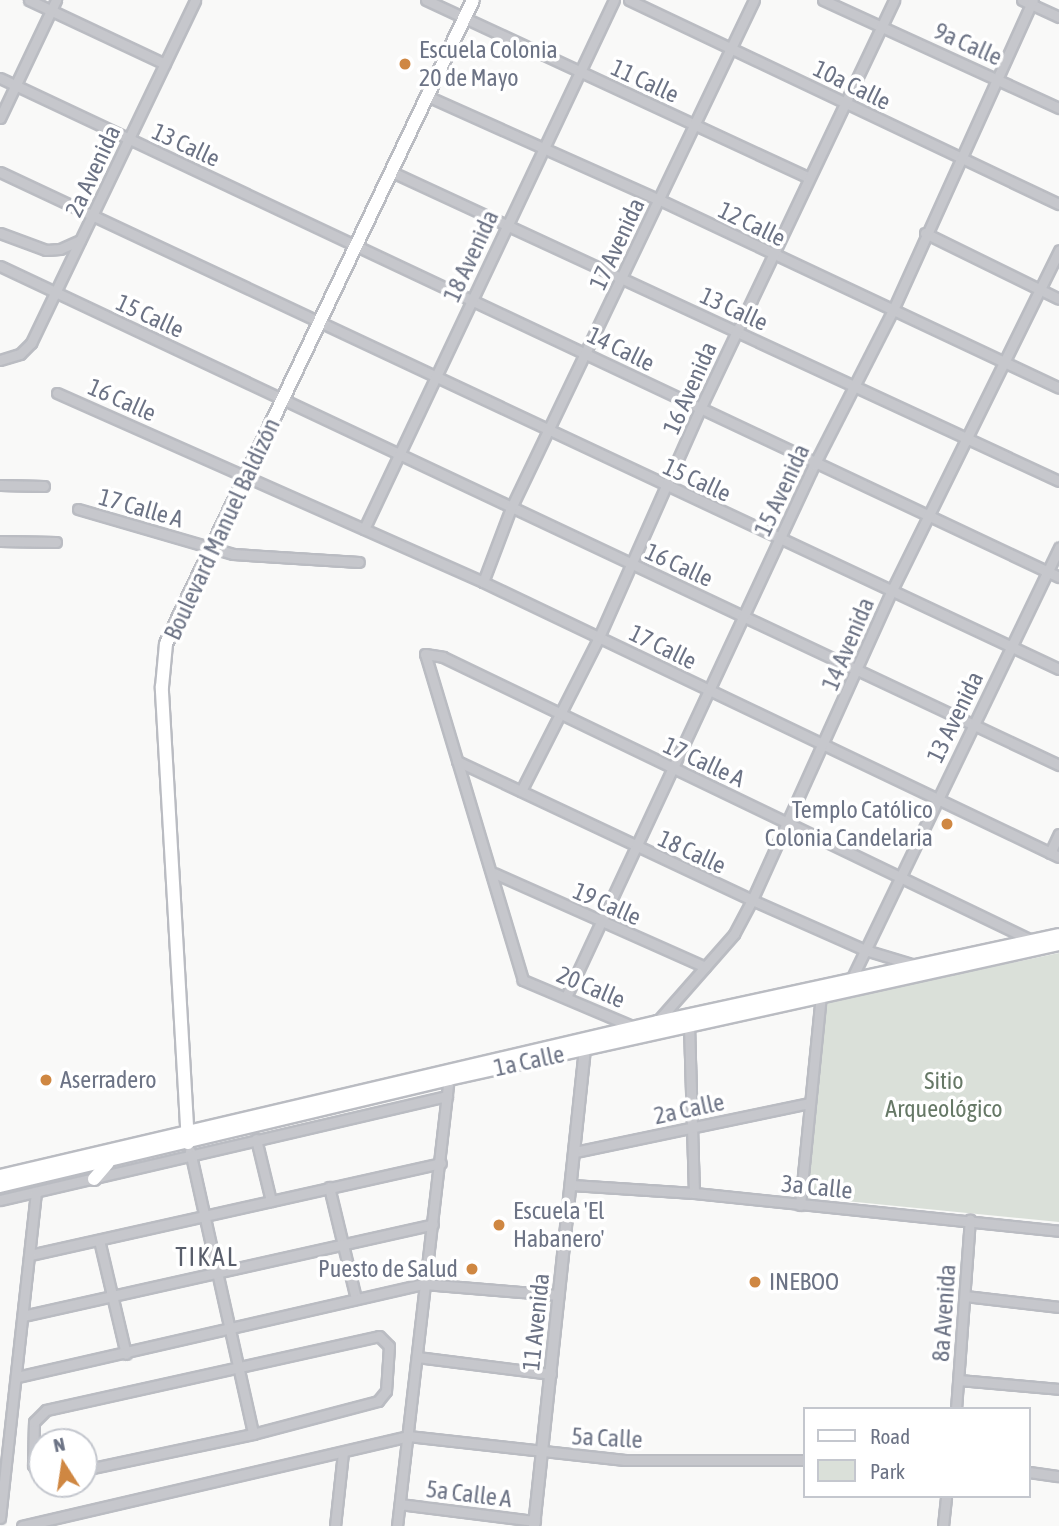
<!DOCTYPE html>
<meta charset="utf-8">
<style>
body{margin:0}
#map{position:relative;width:1059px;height:1526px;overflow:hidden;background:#f9f9f8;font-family:"Asap Condensed",sans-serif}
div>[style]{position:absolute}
.green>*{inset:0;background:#dae0d9}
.roads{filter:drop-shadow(2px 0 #babcc2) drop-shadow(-2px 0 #babcc2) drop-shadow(0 2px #babcc2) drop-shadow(0 -2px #babcc2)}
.minor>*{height:9px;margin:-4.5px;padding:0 4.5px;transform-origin:4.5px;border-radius:4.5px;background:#c6c7cc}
.tertiary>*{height:10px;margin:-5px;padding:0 5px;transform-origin:5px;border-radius:5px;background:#c6c7cc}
.secondary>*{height:12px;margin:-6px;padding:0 6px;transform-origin:6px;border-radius:6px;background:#fff}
.dots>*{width:19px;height:19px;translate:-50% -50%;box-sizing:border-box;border:4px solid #fff;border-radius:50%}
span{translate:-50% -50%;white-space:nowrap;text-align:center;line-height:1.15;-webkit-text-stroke:7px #fff;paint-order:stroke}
.street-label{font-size:24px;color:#6c7385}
.poi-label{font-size:24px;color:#6c7385}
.left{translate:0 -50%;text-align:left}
.right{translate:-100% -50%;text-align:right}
.park-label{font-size:24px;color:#667866}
.neighbourhood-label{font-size:26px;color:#595e6b;letter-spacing:2px}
.legend{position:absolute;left:803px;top:1407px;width:228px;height:91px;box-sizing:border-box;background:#fff;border:2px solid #c4c7ce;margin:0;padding:9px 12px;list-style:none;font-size:21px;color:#6c7385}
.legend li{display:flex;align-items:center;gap:14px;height:35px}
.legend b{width:35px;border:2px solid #c4c7ce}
.north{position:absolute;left:28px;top:1428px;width:70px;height:70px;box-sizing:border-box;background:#fff;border:2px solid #c4c7ce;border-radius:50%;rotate:348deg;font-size:19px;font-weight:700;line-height:28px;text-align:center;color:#6c7385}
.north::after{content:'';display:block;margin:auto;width:24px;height:32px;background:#cf8742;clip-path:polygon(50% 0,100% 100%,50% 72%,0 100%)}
</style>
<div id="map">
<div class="green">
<i style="clip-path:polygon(1059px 953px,1059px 1222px,805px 1197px,827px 1001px)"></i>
</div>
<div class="roads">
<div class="minor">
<i style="left:29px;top:0;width:150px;rotate:25.2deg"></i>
<i style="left:426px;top:0;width:422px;rotate:24.9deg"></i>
<i style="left:629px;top:0;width:476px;rotate:25.4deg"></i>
<i style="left:823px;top:0;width:260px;rotate:24.6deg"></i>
<i style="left:1022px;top:0;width:41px;rotate:24.7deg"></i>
<i style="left:0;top:78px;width:1171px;rotate:25.23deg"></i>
<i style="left:427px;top:96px;width:255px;rotate:24.1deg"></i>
<i style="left:660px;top:200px;width:441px;rotate:25.2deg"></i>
<i style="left:0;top:118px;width:131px;rotate:-64.6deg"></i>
<i style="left:0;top:172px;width:1170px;rotate:25.14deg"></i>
<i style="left:392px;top:172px;width:735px;rotate:24.86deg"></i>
<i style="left:0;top:233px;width:49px;rotate:20.3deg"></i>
<i style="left:46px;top:250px;width:14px;rotate:-4deg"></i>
<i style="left:60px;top:249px;width:22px;rotate:-24deg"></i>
<i style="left:925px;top:233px;width:149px;rotate:26.2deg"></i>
<i style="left:0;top:266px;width:1171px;rotate:25.23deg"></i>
<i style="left:0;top:360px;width:21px;rotate:-17deg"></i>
<i style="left:20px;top:354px;width:16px;rotate:-45deg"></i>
<i style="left:31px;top:343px;width:380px;rotate:-64.4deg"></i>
<i style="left:57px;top:393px;width:466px;rotate:23.9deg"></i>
<i style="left:483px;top:582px;width:638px;rotate:25.52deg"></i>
<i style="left:0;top:485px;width:44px;rotate:1.3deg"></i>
<i style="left:78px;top:509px;width:161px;rotate:16.2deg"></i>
<i style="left:233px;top:554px;width:126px;rotate:3.6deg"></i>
<i style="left:364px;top:529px;width:585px;rotate:-64.71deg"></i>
<i style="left:0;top:541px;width:56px;rotate:1deg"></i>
<i style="left:483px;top:582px;width:79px;rotate:-69.3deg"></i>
<i style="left:511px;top:508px;width:563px;rotate:-64.44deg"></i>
<i style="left:457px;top:761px;width:326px;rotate:25.2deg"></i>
<i style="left:752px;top:900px;width:124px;rotate:23.9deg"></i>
<i style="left:865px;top:950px;width:52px;rotate:16.7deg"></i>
<i style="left:521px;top:791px;width:173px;rotate:-63.1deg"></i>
<i style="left:599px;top:637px;width:249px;rotate:-66.1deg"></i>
<i style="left:700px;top:409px;width:453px;rotate:-64.6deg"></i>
<i style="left:1050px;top:853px;width:21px;rotate:-65deg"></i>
<i style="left:494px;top:873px;width:231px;rotate:24deg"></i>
<i style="left:851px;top:980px;width:480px;rotate:-64.3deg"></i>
<i style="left:566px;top:997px;width:587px;rotate:-65.01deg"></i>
<i style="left:814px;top:465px;width:172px;rotate:-63deg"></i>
<i style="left:892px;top:312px;width:342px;rotate:-65.7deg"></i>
<i style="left:655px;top:1024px;width:120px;rotate:-48.7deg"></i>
<i style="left:734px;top:934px;width:38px;rotate:-62deg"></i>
<i style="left:752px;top:900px;width:338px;rotate:-65.7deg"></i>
<i style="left:891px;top:592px;width:381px;rotate:-63.8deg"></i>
<i style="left:689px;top:1025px;width:168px;rotate:88.3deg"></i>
<i style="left:634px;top:1027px;width:121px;rotate:-157.1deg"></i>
<i style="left:523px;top:980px;width:340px;rotate:-106.7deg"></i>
<i style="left:425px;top:654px;width:18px;rotate:9deg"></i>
<i style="left:443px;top:657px;width:655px;rotate:25.7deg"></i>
<i style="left:256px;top:1139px;width:64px;rotate:76.4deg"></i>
<i style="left:190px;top:1151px;width:290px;rotate:77.4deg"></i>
<i style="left:575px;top:1152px;width:240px;rotate:-11.8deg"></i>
<i style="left:572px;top:1185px;width:122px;rotate:3.8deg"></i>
<i style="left:694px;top:1193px;width:367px;rotate:5.9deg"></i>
<i style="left:329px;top:1187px;width:115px;rotate:76.4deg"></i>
<i style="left:0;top:1200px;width:459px;rotate:-13.1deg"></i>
<i style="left:800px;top:1205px;width:210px;rotate:-84.3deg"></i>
<i style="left:99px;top:1240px;width:117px;rotate:76.7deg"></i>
<i style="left:30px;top:1255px;width:421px;rotate:-12.6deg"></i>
<i style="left:965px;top:1296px;width:95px;rotate:6.7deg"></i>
<i style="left:23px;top:1316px;width:420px;rotate:-12.6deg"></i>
<i style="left:417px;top:1357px;width:135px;rotate:7.2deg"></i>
<i style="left:17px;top:1377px;width:417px;rotate:-12.9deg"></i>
<i style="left:424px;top:1284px;width:135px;rotate:4.7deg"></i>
<i style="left:959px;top:1380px;width:100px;rotate:5.1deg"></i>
<i style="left:956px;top:1409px;width:190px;rotate:-85.8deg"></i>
<i style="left:1029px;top:1472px;width:30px;rotate:8deg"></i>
<i style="left:42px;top:1478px;width:16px;rotate:-125deg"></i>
<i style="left:33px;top:1465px;width:43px;rotate:-88.7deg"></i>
<i style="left:34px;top:1422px;width:17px;rotate:-45deg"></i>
<i style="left:46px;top:1410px;width:341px;rotate:-12.5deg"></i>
<i style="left:379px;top:1336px;width:14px;rotate:45deg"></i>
<i style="left:389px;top:1346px;width:45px;rotate:93.8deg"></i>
<i style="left:386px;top:1391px;width:13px;rotate:129deg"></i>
<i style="left:378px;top:1401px;width:129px;rotate:165.2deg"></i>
<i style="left:253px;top:1434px;width:173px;rotate:168deg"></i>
<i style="left:400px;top:1504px;width:136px;rotate:7.2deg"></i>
<i style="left:0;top:1518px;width:328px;rotate:-83.7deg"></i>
<i style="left:22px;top:1526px;width:396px;rotate:-13.1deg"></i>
<i style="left:408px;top:1436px;width:218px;rotate:6.3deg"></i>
<i style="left:625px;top:1460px;width:180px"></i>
<i style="left:335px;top:1526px;width:74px;rotate:-83.8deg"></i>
<i style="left:397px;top:1526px;width:454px;rotate:-83.4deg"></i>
<i style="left:943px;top:1526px;width:30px;rotate:-84deg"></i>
</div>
<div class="tertiary">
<i style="left:534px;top:1526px;width:487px;rotate:-83.9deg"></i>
</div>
<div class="secondary">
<i style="left:188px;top:1143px;width:457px;rotate:-93.3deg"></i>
<i style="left:162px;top:687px;width:43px;rotate:-84.7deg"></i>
<i style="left:166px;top:644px;width:713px;rotate:-64.51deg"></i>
<i style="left:0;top:1176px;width:675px;rotate:-13.19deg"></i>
<i style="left:657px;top:1022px;width:411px;rotate:-12.2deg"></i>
<i style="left:94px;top:1179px;width:21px;rotate:-49deg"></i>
<i style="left:0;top:1186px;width:462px;rotate:-13.4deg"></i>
<i style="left:449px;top:1079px;width:625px;rotate:-12.48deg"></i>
</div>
</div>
<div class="dots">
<i style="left:405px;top:64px;background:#cf8742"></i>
<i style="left:947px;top:824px;background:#cf8742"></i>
<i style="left:46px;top:1080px;background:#cf8742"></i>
<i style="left:499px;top:1225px;background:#cf8742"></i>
<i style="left:472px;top:1269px;background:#cf8742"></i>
<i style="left:755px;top:1282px;background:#cf8742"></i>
</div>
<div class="street-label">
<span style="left:968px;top:44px;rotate:24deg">9a Calle</span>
<span style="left:645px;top:81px;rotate:25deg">11 Calle</span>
<span style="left:852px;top:85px;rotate:26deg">10a Calle</span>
<span style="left:186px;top:145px;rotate:25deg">13 Calle</span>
<span style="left:93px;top:171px;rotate:-65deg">2a Avenida</span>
<span style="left:752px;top:224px;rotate:26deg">12 Calle</span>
<span style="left:617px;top:244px;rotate:-65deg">17 Avenida</span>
<span style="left:471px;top:256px;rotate:-65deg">18 Avenida</span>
<span style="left:734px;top:309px;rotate:25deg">13 Calle</span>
<span style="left:150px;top:316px;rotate:25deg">15 Calle</span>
<span style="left:621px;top:349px;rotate:26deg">14 Calle</span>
<span style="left:690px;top:388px;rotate:-66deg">16 Avenida</span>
<span style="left:122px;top:400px;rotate:24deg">16 Calle</span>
<span style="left:697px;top:480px;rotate:25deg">15 Calle</span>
<span style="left:782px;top:490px;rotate:-65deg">15 Avenida</span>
<span style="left:141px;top:508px;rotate:16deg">17 Calle A</span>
<span style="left:222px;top:529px;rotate:-65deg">Boulevard Manuel Baldizón</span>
<span style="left:679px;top:565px;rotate:25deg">16 Calle</span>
<span style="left:848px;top:644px;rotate:-67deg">14 Avenida</span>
<span style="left:663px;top:647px;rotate:26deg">17 Calle</span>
<span style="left:955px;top:717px;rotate:-64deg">13 Avenida</span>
<span style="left:704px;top:762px;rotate:25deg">17 Calle A</span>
<span style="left:692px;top:852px;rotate:25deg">18 Calle</span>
<span style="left:607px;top:904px;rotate:24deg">19 Calle</span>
<span style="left:591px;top:987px;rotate:23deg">20 Calle</span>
<span style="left:529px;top:1061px;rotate:-12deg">1a Calle</span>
<span style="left:689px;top:1109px;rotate:-12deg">2a Calle</span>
<span style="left:817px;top:1187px;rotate:6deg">3a Calle</span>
<span style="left:944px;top:1313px;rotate:-86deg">8a Avenida</span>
<span style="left:536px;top:1322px;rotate:-84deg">11 Avenida</span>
<span style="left:607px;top:1438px;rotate:3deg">5a Calle</span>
<span style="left:469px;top:1494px;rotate:7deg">5a Calle A</span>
</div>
<div class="poi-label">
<span class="left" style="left:419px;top:64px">Escuela Colonia<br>20 de Mayo</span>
<span class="right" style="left:933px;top:824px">Templo Católico<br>Colonia Candelaria</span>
<span class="left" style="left:60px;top:1080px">Aserradero</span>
<span class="left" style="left:513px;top:1225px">Escuela 'El<br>Habanero'</span>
<span class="right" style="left:458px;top:1269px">Puesto de Salud</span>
<span class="left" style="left:769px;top:1282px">INEBOO</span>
</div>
<div class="park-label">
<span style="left:944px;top:1095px">Sitio<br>Arqueológico</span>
</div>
<div class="neighbourhood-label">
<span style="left:207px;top:1258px">TIKAL</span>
</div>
<ul class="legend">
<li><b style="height:9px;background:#fff"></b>Road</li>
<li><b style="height:19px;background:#dae0d9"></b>Park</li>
</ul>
<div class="north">N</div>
</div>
